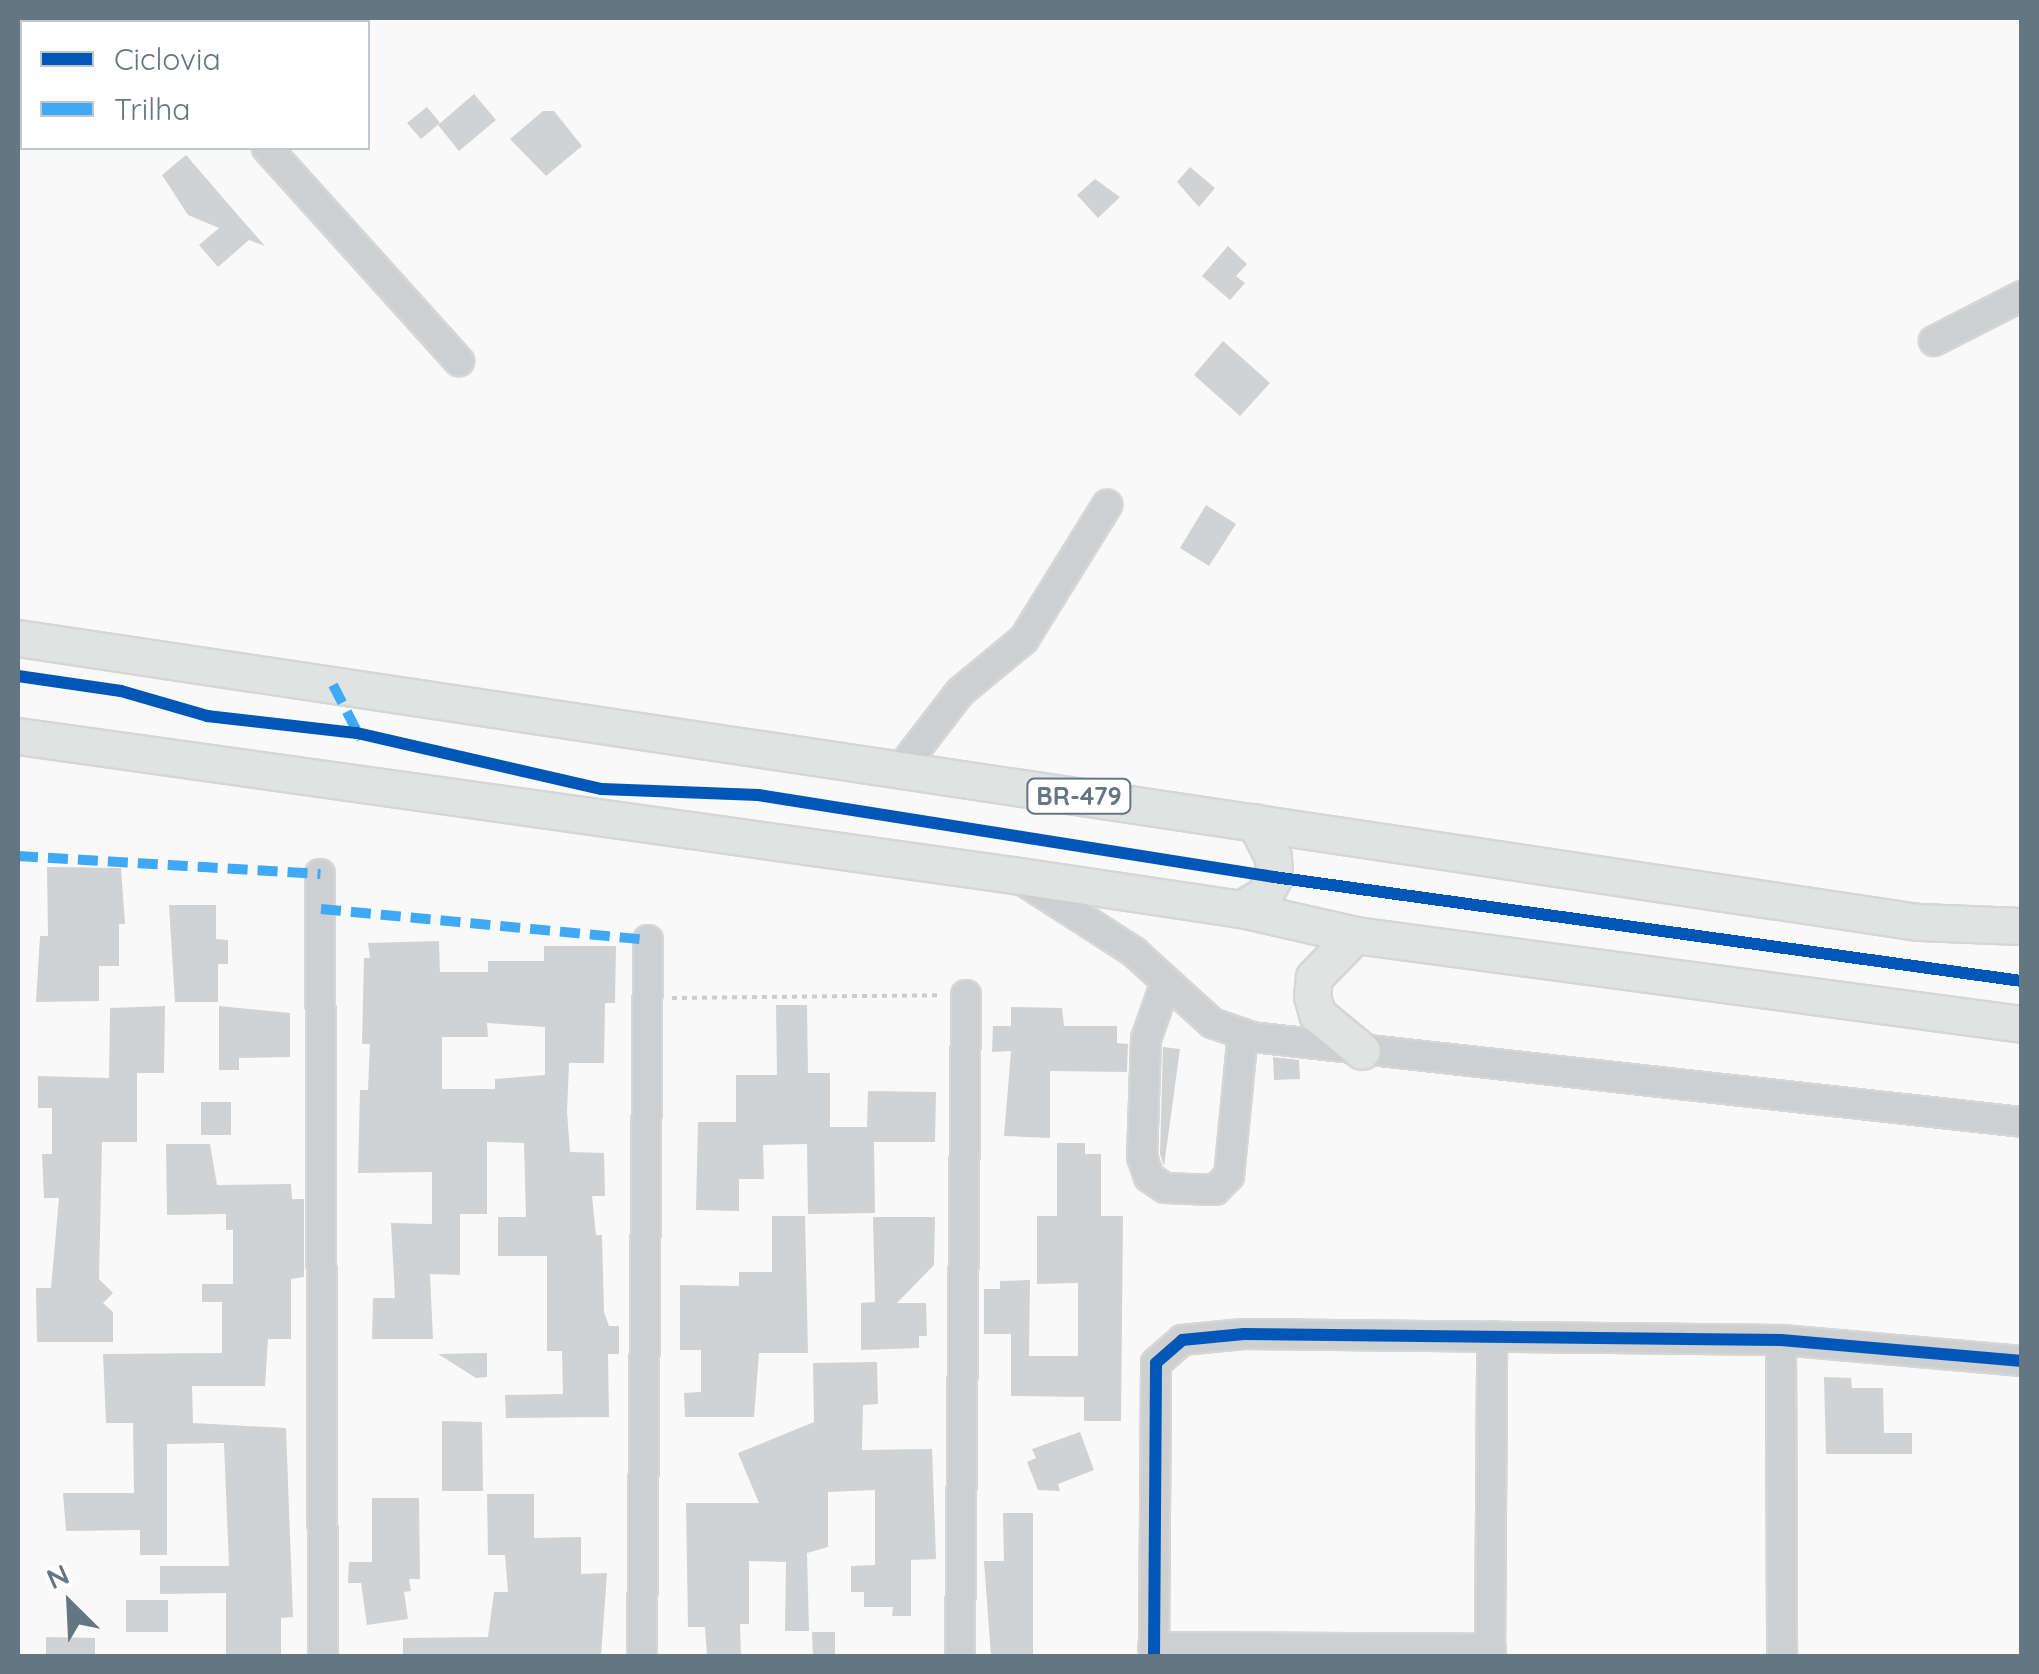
<!DOCTYPE html>
<style>
body{margin:0}
#map{position:relative;width:2039px;height:1674px;overflow:hidden;background:#f9f9f9;font-family:Quicksand,sans-serif}
div>[style]{position:absolute}
.building>*{inset:0;background:#d0d2d3}
.path>*{height:4px;margin-top:-2px;transform-origin:0;background:repeating-linear-gradient(90deg,#cbcccd 0 5px,transparent 0 10px)}
.roads{filter:drop-shadow(2px 0 #d5d6d7) drop-shadow(-2px 0 #d5d6d7) drop-shadow(0 2px #d5d6d7) drop-shadow(0 -2px #d5d6d7)}
.minor>*{height:28px;margin:-14px;padding:0 14px;transform-origin:14px;border-radius:14px;background:#cecfd0}
.major>*{height:35px;margin:-17.5px;padding:0 17.5px;transform-origin:17.5px;border-radius:17.5px;background:#e1e2e2}
.quiet>*{height:10px;margin-top:-5px;transform-origin:0;background:repeating-linear-gradient(90deg,#3fa9f5 0 20px,transparent 0 30px)}
.cycleway>*{height:12px;margin:-6px;padding:0 6px;transform-origin:6px;border-radius:6px;background:#0057b8}
span{translate:-50% -50%;white-space:nowrap;text-align:center;line-height:1.15;-webkit-text-stroke:10px #fff;paint-order:stroke}
.shield-label span{padding:2px 8px;background:#fff;border:2px solid;border-radius:8px;-webkit-text-stroke-width:0}
.shield-label{font-size:25px;color:#657683;font-weight:700}
.frame{position:absolute;inset:0;border:20px solid #657683;pointer-events:none}
.legend{position:absolute;left:20px;top:20px;width:350px;height:130px;box-sizing:border-box;background:#fff;border:2px solid #c1c8cd;margin:0;padding:12px 18px;list-style:none;font-size:30px;color:#657683}
.legend li{display:flex;align-items:center;gap:20px;height:50px}
.legend b{width:50px;border:2px solid #c1c8cd}
.north{position:absolute;left:20px;top:1554px;width:100px;height:100px;-webkit-text-stroke:8px #fff;paint-order:stroke;rotate:336deg;font-size:28px;font-weight:700;line-height:40px;text-align:center;color:#657683}
.north::after{content:'';display:block;margin:auto;width:35px;height:45px;background:#657683;clip-path:polygon(50% 0,100% 100%,50% 72%,0 100%)}
</style>
<div id="map">
<div class="building">
<i style="clip-path:polygon(474px 94px,496px 120px,459px 151px,438px 125px)"></i>
<i style="clip-path:polygon(427px 107px,440px 123px,421px 139px,407px 123px)"></i>
<i style="clip-path:polygon(543px 111px,554px 111px,582px 146px,546px 176px,510px 139px)"></i>
<i style="clip-path:polygon(186px 155px,236px 213px,265px 246px,249px 240px,218px 267px,199px 245px,219px 228px,188px 215px,162px 175px)"></i>
<i style="clip-path:polygon(1190px 167px,1215px 188px,1199px 207px,1177px 182px)"></i>
<i style="clip-path:polygon(1095px 179px,1120px 197px,1098px 218px,1077px 195px)"></i>
<i style="clip-path:polygon(1228px 246px,1247px 264px,1236px 276px,1245px 283px,1230px 300px,1202px 276px)"></i>
<i style="clip-path:polygon(1223px 341px,1270px 383px,1240px 416px,1194px 375px)"></i>
<i style="clip-path:polygon(1206px 505px,1236px 524px,1209px 566px,1180px 548px)"></i>
<i style="clip-path:polygon(47px 867px,121px 868px,125px 924px,119px 924px,119px 966px,99px 966px,99px 1001px,36px 1002px,40px 936px,48px 936px)"></i>
<i style="clip-path:polygon(169px 905px,216px 905px,216px 939px,228px 940px,228px 964px,218px 964px,218px 1002px,175px 1002px)"></i>
<i style="clip-path:polygon(evenodd,439px 941px,440px 972px,488px 972px,488px 961px,544px 961px,544px 946px,616px 946px,615px 1003px,605px 1003px,604px 1063px,569px 1063px,567px 1112px,570px 1152px,604px 1153px,605px 1196px,592px 1196px,596px 1235px,602px 1235px,604px 1312px,609px 1326px,619px 1326px,619px 1354px,608px 1354px,609px 1417px,506px 1418px,505px 1395px,563px 1394px,562px 1351px,547px 1351px,547px 1256px,498px 1256px,498px 1217px,526px 1217px,524px 1143px,487px 1142px,487px 1214px,460px 1214px,460px 1275px,430px 1274px,433px 1339px,372px 1339px,373px 1298px,395px 1298px,391px 1223px,432px 1224px,432px 1172px,358px 1173px,360px 1090px,368px 1090px,369px 1065px,370px 1044px,362px 1044px,364px 958px,370px 958px,368px 943px,439px 941px,487px 1023px,545px 1027px,545px 1075px,495px 1079px,495px 1089px,442px 1089px,442px 1037px,488px 1037px,487px 1023px)"></i>
<i style="clip-path:polygon(776px 1005px,807px 1005px,808px 1073px,830px 1073px,830px 1127px,867px 1127px,868px 1091px,936px 1092px,935px 1142px,874px 1142px,875px 1213px,808px 1214px,807px 1144px,763px 1145px,764px 1179px,739px 1179px,739px 1211px,696px 1210px,698px 1122px,736px 1122px,736px 1075px,777px 1075px)"></i>
<i style="clip-path:polygon(165px 1006px,164px 1073px,137px 1073px,137px 1142px,102px 1142px,99px 1279px,113px 1293px,103px 1303px,113px 1312px,113px 1342px,37px 1342px,36px 1288px,51px 1288px,59px 1198px,44px 1198px,42px 1154px,52px 1154px,52px 1108px,38px 1108px,38px 1076px,109px 1078px,110px 1008px)"></i>
<i style="clip-path:polygon(219px 1006px,290px 1013px,290px 1057px,239px 1058px,239px 1070px,219px 1070px)"></i>
<i style="clip-path:polygon(1011px 1007px,1062px 1008px,1064px 1026px,1117px 1026px,1117px 1043px,1128px 1044px,1127px 1072px,1050px 1071px,1050px 1138px,1004px 1136px,1011px 1051px,992px 1052px,993px 1026px,1011px 1026px)"></i>
<i style="clip-path:polygon(1163px 1047px,1180px 1049px,1164px 1166px,1160px 1154px)"></i>
<i style="clip-path:polygon(1273px 1057px,1299px 1060px,1300px 1079px,1274px 1080px)"></i>
<i style="clip-path:polygon(201px 1102px,231px 1102px,231px 1135px,201px 1135px)"></i>
<i style="clip-path:polygon(1057px 1143px,1085px 1143px,1085px 1154px,1101px 1154px,1101px 1216px,1123px 1216px,1121px 1421px,1084px 1421px,1084px 1397px,1011px 1396px,1011px 1334px,984px 1334px,984px 1289px,1000px 1289px,1000px 1281px,1030px 1280px,1029px 1356px,1078px 1356px,1078px 1283px,1037px 1284px,1037px 1216px,1057px 1216px)"></i>
<i style="clip-path:polygon(166px 1144px,210px 1144px,217px 1185px,291px 1184px,292px 1199px,304px 1199px,304px 1277px,291px 1279px,291px 1339px,268px 1339px,265px 1386px,192px 1386px,193px 1423px,286px 1428px,293px 1617px,281px 1618px,281px 1656px,226px 1656px,226px 1593px,160px 1594px,160px 1566px,229px 1566px,224px 1443px,167px 1444px,167px 1555px,140px 1555px,140px 1530px,66px 1531px,63px 1493px,134px 1493px,133px 1423px,106px 1423px,103px 1354px,222px 1353px,222px 1302px,202px 1302px,202px 1284px,233px 1284px,233px 1230px,226px 1230px,226px 1214px,167px 1215px)"></i>
<i style="clip-path:polygon(772px 1216px,805px 1216px,808px 1353px,759px 1353px,754px 1417px,685px 1417px,684px 1393px,701px 1392px,701px 1350px,680px 1350px,680px 1285px,739px 1286px,739px 1272px,772px 1272px)"></i>
<i style="clip-path:polygon(873px 1217px,935px 1217px,934px 1265px,897px 1303px,926px 1303px,927px 1336px,919px 1336px,919px 1348px,861px 1350px,861px 1303px,875px 1302px)"></i>
<i style="clip-path:polygon(487px 1353px,487px 1377px,476px 1378px,438px 1354px)"></i>
<i style="clip-path:polygon(877px 1362px,878px 1404px,863px 1405px,862px 1450px,932px 1449px,936px 1559px,911px 1560px,911px 1616px,892px 1616px,893px 1607px,864px 1607px,864px 1592px,851px 1592px,851px 1566px,875px 1565px,875px 1490px,828px 1492px,828px 1547px,807px 1553px,809px 1631px,785px 1631px,786px 1562px,749px 1561px,749px 1624px,740px 1624px,741px 1656px,707px 1656px,705px 1627px,688px 1627px,686px 1503px,759px 1503px,738px 1453px,814px 1422px,813px 1363px)"></i>
<i style="clip-path:polygon(1824px 1377px,1851px 1378px,1852px 1388px,1883px 1388px,1884px 1433px,1912px 1433px,1912px 1454px,1826px 1454px)"></i>
<i style="clip-path:polygon(442px 1421px,482px 1422px,483px 1491px,442px 1491px)"></i>
<i style="clip-path:polygon(1080px 1432px,1094px 1470px,1058px 1484px,1060px 1491px,1038px 1490px,1027px 1462px,1036px 1458px,1032px 1449px)"></i>
<i style="clip-path:polygon(487px 1494px,534px 1494px,534px 1538px,581px 1537px,581px 1574px,607px 1573px,601px 1656px,403px 1656px,403px 1638px,488px 1637px,494px 1592px,508px 1592px,505px 1555px,488px 1555px)"></i>
<i style="clip-path:polygon(372px 1498px,419px 1498px,420px 1579px,409px 1579px,411px 1591px,404px 1592px,408px 1619px,367px 1625px,361px 1583px,348px 1583px,349px 1562px,372px 1562px)"></i>
<i style="clip-path:polygon(1003px 1513px,1033px 1513px,1033px 1656px,991px 1656px,984px 1561px,1004px 1561px)"></i>
<i style="clip-path:polygon(126px 1600px,168px 1600px,168px 1632px,126px 1632px)"></i>
<i style="clip-path:polygon(812px 1632px,835px 1632px,835px 1656px,813px 1656px)"></i>
<i style="clip-path:polygon(46px 1637px,95px 1638px,95px 1656px,46px 1656px)"></i>
</div>
<div class="path">
<i style="left:672px;top:998px;width:270px;rotate:-0.6deg"></i>
</div>
<div class="roads">
<div class="minor">
<i style="left:150px;top:18px;width:6px;rotate:45deg"></i>
<i style="left:267px;top:148px;width:287px;rotate:48deg"></i>
<i style="left:1934px;top:341px;width:99px;rotate:-27.1deg"></i>
<i style="left:900px;top:770px;width:98px;rotate:-52.4deg"></i>
<i style="left:960px;top:692px;width:83px;rotate:-39.6deg"></i>
<i style="left:1024px;top:639px;width:158px;rotate:-58.2deg"></i>
<i style="left:320px;top:874px;width:782px;rotate:89.78deg"></i>
<i style="left:1024px;top:881px;width:131px;rotate:32.8deg"></i>
<i style="left:1134px;top:952px;width:105px;rotate:42.3deg"></i>
<i style="left:1212px;top:1023px;width:42px;rotate:19.3deg"></i>
<i style="left:1252px;top:1037px;width:775px;rotate:6.3deg"></i>
<i style="left:1165px;top:985px;width:57px;rotate:109.4deg"></i>
<i style="left:1146px;top:1039px;width:118px;rotate:91.9deg"></i>
<i style="left:1142px;top:1157px;width:21px;rotate:71deg"></i>
<i style="left:1149px;top:1177px;width:19px;rotate:35deg"></i>
<i style="left:1165px;top:1188px;width:50px;rotate:2.3deg"></i>
<i style="left:1215px;top:1190px;width:20px;rotate:-45deg"></i>
<i style="left:1229px;top:1176px;width:143px;rotate:-84.4deg"></i>
<i style="left:1781px;top:1340px;width:316px;rotate:89.8deg"></i>
<i style="left:1153px;top:1647px;width:338px;rotate:0.3deg"></i>
<i style="left:642px;top:1656px;width:716px;rotate:-89.52deg"></i>
<i style="left:960px;top:1656px;width:661px;rotate:-89.48deg"></i>
<i style="left:1154px;top:1656px;width:293px;rotate:-89.6deg"></i>
<i style="left:1156px;top:1363px;width:35px;rotate:-41deg"></i>
<i style="left:1182px;top:1340px;width:62px;rotate:-5.5deg"></i>
<i style="left:1244px;top:1334px;width:537px;rotate:0.64deg"></i>
<i style="left:1781px;top:1340px;width:242px;rotate:5deg"></i>
<i style="left:1490px;top:1656px;width:320px;rotate:-89.6deg"></i>
</div>
<div class="major">
<i style="left:18px;top:638px;width:1921px;rotate:8.5deg"></i>
<i style="left:1918px;top:922px;width:104px;rotate:2.2deg"></i>
<i style="left:18px;top:736px;width:1005px;rotate:7.95deg"></i>
<i style="left:1013px;top:875px;width:231px;rotate:8.5deg"></i>
<i style="left:1241px;top:909px;width:117px;rotate:12.8deg"></i>
<i style="left:1355px;top:935px;width:673px;rotate:7.6deg"></i>
<i style="left:1241px;top:909px;width:27px;rotate:-31deg"></i>
<i style="left:1264px;top:895px;width:21px;rotate:-61deg"></i>
<i style="left:1274px;top:877px;width:20px;rotate:-93deg"></i>
<i style="left:1273px;top:857px;width:39px;rotate:-117deg"></i>
<i style="left:1355px;top:935px;width:59px;rotate:134.3deg"></i>
<i style="left:1314px;top:977px;width:19px;rotate:96deg"></i>
<i style="left:1312px;top:996px;width:19px;rotate:74deg"></i>
<i style="left:1317px;top:1014px;width:58px;rotate:39.4deg"></i>
</div>
</div>
<div class="quiet">
<i style="left:333px;top:685px;width:61px;rotate:62.6deg"></i>
<i style="left:18px;top:856px;width:303px;rotate:3.4deg"></i>
<i style="left:321px;top:909px;width:328px;rotate:5.4deg"></i>
</div>
<div class="cycleway">
<i style="left:18px;top:676px;width:104px;rotate:8.3deg"></i>
<i style="left:121px;top:691px;width:90px;rotate:16.2deg"></i>
<i style="left:207px;top:716px;width:151px;rotate:6.5deg"></i>
<i style="left:357px;top:733px;width:251px;rotate:12.9deg"></i>
<i style="left:602px;top:789px;width:156px;rotate:2.2deg"></i>
<i style="left:758px;top:795px;width:522px;rotate:9.03deg"></i>
<i style="left:1274px;top:877px;width:755px;rotate:7.92deg"></i>
<i style="left:1154px;top:1656px;width:293px;rotate:-89.6deg"></i>
<i style="left:1156px;top:1363px;width:35px;rotate:-41deg"></i>
<i style="left:1182px;top:1340px;width:62px;rotate:-5.5deg"></i>
<i style="left:1244px;top:1334px;width:537px;rotate:0.64deg"></i>
<i style="left:1781px;top:1340px;width:242px;rotate:5deg"></i>
</div>
<div class="shield-label">
<span style="left:1079px;top:796px">BR-479</span>
</div>
<div class="frame"></div>
<ul class="legend">
<li><b style="height:12px;background:#0057b8"></b>Ciclovia</li>
<li><b style="height:12px;background:#3fa9f5"></b>Trilha</li>
</ul>
<div class="north">N</div>
</div>
